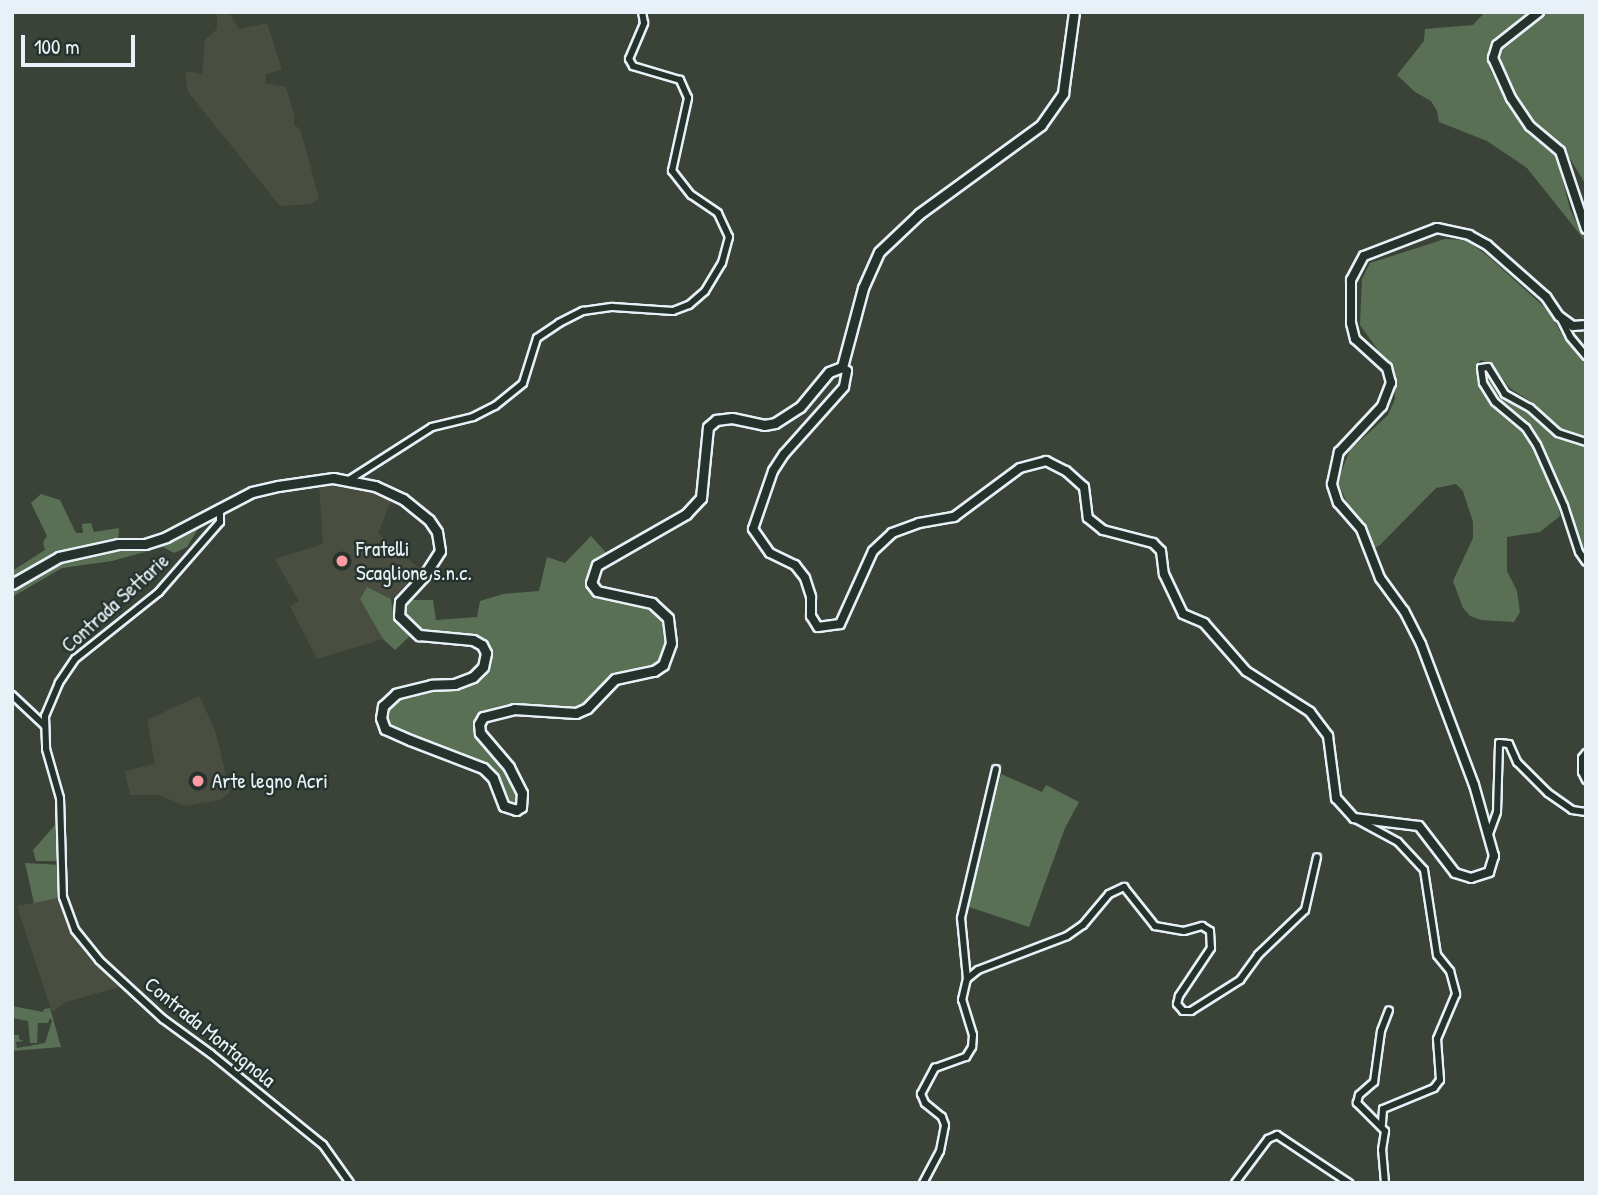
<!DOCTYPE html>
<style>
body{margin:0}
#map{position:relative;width:1598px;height:1195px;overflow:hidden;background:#3b4339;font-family:"Patrick Hand",sans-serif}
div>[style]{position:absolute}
.built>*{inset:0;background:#4a4e41}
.green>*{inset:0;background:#597054}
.roads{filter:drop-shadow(2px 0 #e8f1f8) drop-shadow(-2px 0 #e8f1f8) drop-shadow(0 2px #e8f1f8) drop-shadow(0 -2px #e8f1f8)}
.minor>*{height:6px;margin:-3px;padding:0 3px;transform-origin:3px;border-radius:3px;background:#26332d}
.tertiary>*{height:8px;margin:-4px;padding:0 4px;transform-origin:4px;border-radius:4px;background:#26332d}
.secondary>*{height:9px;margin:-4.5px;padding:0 4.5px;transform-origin:4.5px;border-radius:4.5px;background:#26332d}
.dots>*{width:19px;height:19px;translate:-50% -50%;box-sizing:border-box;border:4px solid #26332d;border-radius:50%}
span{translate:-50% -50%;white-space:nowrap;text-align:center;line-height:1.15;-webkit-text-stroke:5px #26332d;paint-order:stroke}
.poi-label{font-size:21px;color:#e8f1f8}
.left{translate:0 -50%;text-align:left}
.street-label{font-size:21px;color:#e8f1f8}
.frame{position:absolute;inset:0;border:14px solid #e8f1f8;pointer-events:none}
.scale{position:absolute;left:21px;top:35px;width:114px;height:32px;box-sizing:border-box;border:4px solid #e8f1f8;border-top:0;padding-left:9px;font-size:21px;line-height:24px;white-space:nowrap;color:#e8f1f8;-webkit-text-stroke:5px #26332d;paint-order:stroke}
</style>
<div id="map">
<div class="built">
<i style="clip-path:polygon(217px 12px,229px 12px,239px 29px,267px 23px,282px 70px,266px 74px,265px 83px,286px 87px,294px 115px,294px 125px,300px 129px,319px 198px,311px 204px,280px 206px,188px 92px,185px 71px,202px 74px,205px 40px,217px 29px)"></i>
<i style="clip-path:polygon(319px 485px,370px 490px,391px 501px,378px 533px,421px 570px,391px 599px,368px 587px,360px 598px,383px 639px,317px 659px,290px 606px,299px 601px,275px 559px,323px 544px)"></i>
<i style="clip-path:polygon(199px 696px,215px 730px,230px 792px,220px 800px,185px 806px,159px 795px,130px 795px,125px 771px,155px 764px,147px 720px)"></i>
<i style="clip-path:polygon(63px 897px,75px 930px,126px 985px,66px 1002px,52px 1012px,17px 906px)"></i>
</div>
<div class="green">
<i style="clip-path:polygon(1485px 12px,1532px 12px,1494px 41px,1489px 55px,1490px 70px,1508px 105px,1526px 129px,1551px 146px,1556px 154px,1570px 209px,1586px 242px,1527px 168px,1487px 141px,1439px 122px,1437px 111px,1431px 101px,1415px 92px,1397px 75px,1424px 41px,1425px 29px,1473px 25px)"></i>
<i style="clip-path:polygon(1547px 12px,1586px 12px,1586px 185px,1561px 144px,1534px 122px,1501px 69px,1500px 53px,1508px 39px)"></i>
<i style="clip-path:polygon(1445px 239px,1466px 240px,1488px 256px,1551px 313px,1559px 330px,1586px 363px,1586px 437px,1570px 435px,1557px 427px,1536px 405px,1510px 388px,1490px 363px,1481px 360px,1476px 366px,1478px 385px,1521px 431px,1536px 452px,1557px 497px,1560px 516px,1540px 532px,1507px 537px,1507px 571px,1517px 591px,1520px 612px,1514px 622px,1481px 620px,1470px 616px,1463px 608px,1453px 581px,1473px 538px,1473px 522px,1463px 491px,1456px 484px,1436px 488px,1380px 545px,1373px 549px,1368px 531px,1352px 514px,1339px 485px,1339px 477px,1350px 450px,1388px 415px,1395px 399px,1393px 371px,1360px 325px,1362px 279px,1370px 263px)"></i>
<i style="clip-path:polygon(1486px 377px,1490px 377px,1503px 395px,1529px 410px,1555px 434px,1586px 445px,1586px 556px,1556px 476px,1534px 433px,1496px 401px,1486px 385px)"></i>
<i style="clip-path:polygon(41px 494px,60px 500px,76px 533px,83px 533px,82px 524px,91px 523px,94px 532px,119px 528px,118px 544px,145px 544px,208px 520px,199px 527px,187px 547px,174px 553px,163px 547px,112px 561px,62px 568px,12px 597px,12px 571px,45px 550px,43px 542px,47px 536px,31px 503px)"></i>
<i style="clip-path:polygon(591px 536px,609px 556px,592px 574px,597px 591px,652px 603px,671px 629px,663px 665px,615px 679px,587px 708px,483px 717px,480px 733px,509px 767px,523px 800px,510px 810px,483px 768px,385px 729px,383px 706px,396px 694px,455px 684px,483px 667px,482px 645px,435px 637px,404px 624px,401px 600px,433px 600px,436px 620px,477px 617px,480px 601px,503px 594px,539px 591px,547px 557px,565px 563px)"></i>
<i style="clip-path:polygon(367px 587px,391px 599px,394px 620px,410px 636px,395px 650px,383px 639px,360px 599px)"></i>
<i style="clip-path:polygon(1001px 774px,1042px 792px,1046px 785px,1079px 802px,1065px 828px,1029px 927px,966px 906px)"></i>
<i style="clip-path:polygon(57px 823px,56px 861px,36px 861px,33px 850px)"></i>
<i style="clip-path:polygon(25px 863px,61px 865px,63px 897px,34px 903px)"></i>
<i style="clip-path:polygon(12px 1006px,43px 1012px,44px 1009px,50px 1008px,61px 1047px,12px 1051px,12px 1035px,19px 1035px,19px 1039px,24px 1041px,16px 1042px,17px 1048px,45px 1043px,52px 1021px,50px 1018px,48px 1023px,38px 1023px,37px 1043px,30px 1043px,28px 1021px,12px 1018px)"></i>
</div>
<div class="roads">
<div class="minor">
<i style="left:1560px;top:317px;width:22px;rotate:63deg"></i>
<i style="left:1570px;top:337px;width:25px;rotate:50deg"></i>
<i style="left:1586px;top:442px;width:29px;rotate:-162deg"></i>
<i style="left:1558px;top:433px;width:38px;rotate:-138deg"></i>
<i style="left:1530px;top:408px;width:29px;rotate:-151deg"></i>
<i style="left:1505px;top:394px;width:32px;rotate:-122deg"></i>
<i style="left:1488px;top:367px;width:7px;rotate:172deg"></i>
<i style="left:1481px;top:368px;width:15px;rotate:82deg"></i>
<i style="left:1483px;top:383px;width:22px;rotate:58deg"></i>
<i style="left:1495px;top:402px;width:40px;rotate:40deg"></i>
<i style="left:1526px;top:428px;width:20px;rotate:57deg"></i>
<i style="left:1537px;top:445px;width:67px;rotate:66.1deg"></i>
<i style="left:1564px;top:506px;width:48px;rotate:71.9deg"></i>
<i style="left:1579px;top:552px;width:12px;rotate:55deg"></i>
<i style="left:349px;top:480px;width:98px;rotate:-32.6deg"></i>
<i style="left:432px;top:427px;width:42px;rotate:-13.7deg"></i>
<i style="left:473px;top:417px;width:25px;rotate:-27deg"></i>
<i style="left:495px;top:406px;width:36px;rotate:-39deg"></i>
<i style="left:523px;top:383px;width:47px;rotate:-72.7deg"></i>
<i style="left:537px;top:338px;width:27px;rotate:-34deg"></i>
<i style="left:559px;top:323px;width:27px;rotate:-27deg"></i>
<i style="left:583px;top:311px;width:30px;rotate:-8deg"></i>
<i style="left:613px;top:307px;width:60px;rotate:3.8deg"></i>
<i style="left:673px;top:311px;width:17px;rotate:-21deg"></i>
<i style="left:689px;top:305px;width:21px;rotate:-41deg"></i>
<i style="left:705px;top:291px;width:33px;rotate:-59deg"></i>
<i style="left:722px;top:263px;width:27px;rotate:-75deg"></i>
<i style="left:729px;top:237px;width:26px;rotate:-115deg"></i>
<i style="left:718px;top:213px;width:32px;rotate:-146deg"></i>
<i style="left:691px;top:195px;width:31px;rotate:-128deg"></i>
<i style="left:672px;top:171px;width:75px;rotate:-77.6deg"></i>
<i style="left:688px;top:98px;width:20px;rotate:-114deg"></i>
<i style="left:680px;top:80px;width:49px;rotate:-163.4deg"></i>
<i style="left:633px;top:66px;width:8px;rotate:-120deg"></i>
<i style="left:629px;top:59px;width:39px;rotate:-67deg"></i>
<i style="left:644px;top:23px;width:11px;rotate:-100deg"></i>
<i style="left:220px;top:508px;width:14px;rotate:90deg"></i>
<i style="left:220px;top:522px;width:93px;rotate:131.1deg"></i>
<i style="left:159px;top:592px;width:107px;rotate:141.4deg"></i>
<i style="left:75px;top:659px;width:29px;rotate:124deg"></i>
<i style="left:59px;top:683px;width:36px;rotate:113deg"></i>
<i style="left:45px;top:716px;width:33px;rotate:88deg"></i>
<i style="left:46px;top:749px;width:51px;rotate:74.1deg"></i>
<i style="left:60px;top:798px;width:99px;rotate:88.3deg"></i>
<i style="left:63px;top:897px;width:35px;rotate:70deg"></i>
<i style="left:75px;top:930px;width:38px;rotate:51deg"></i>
<i style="left:99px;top:960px;width:87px;rotate:42.7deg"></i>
<i style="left:163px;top:1019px;width:59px;rotate:36.1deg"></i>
<i style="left:211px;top:1054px;width:144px;rotate:39.1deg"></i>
<i style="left:323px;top:1145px;width:47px;rotate:54.6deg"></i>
<i style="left:12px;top:695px;width:45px;rotate:43.2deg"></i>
<i style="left:1586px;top:753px;width:6px;rotate:129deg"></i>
<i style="left:1582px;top:758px;width:14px;rotate:90deg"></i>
<i style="left:1582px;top:772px;width:9px;rotate:63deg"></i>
<i style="left:1354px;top:818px;width:50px;rotate:28.6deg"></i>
<i style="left:1398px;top:842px;width:38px;rotate:47deg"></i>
<i style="left:1424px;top:870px;width:86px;rotate:81.3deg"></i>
<i style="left:1437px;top:955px;width:21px;rotate:51deg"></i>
<i style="left:1450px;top:971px;width:24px;rotate:75deg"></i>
<i style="left:1456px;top:994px;width:49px;rotate:112.9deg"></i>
<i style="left:1437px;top:1039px;width:41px;rotate:85.8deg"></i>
<i style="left:1440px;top:1080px;width:10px;rotate:127deg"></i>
<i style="left:1434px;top:1088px;width:55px;rotate:157.6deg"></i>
<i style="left:1383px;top:1109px;width:16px;rotate:94deg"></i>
<i style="left:1489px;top:834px;width:23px;rotate:-70deg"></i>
<i style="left:1497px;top:812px;width:69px;rotate:-88.3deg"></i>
<i style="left:1499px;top:743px;width:10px;rotate:6deg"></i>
<i style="left:1509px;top:744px;width:20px;rotate:66deg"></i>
<i style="left:1517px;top:762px;width:44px;rotate:45deg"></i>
<i style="left:1548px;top:793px;width:29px;rotate:35deg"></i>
<i style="left:1572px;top:810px;width:14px;rotate:8deg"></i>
<i style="left:967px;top:979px;width:14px;rotate:-39deg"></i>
<i style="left:978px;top:970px;width:95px;rotate:-20.9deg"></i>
<i style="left:1067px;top:936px;width:19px;rotate:-35deg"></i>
<i style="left:1083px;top:925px;width:40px;rotate:-50deg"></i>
<i style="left:1109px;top:894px;width:17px;rotate:-25deg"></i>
<i style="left:1124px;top:887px;width:50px;rotate:51.5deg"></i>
<i style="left:1155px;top:926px;width:29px;rotate:10deg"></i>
<i style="left:1184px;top:931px;width:19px;rotate:-16deg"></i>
<i style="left:1202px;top:926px;width:9px;rotate:32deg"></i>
<i style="left:1210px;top:931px;width:17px;rotate:87deg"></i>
<i style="left:1211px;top:948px;width:58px;rotate:123.7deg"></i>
<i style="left:1179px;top:996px;width:8px;rotate:104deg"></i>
<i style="left:1177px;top:1004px;width:9px;rotate:49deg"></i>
<i style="left:1183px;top:1011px;width:8px"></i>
<i style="left:1191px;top:1011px;width:58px;rotate:-32.3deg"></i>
<i style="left:1240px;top:980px;width:31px;rotate:-54deg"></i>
<i style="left:1258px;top:955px;width:65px;rotate:-43.8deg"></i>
<i style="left:1305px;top:910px;width:54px;rotate:-77.2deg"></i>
<i style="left:923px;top:1183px;width:36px;rotate:-62deg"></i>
<i style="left:940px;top:1151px;width:26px;rotate:-79deg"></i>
<i style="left:945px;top:1125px;width:9px;rotate:-111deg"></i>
<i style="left:942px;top:1117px;width:22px;rotate:-141deg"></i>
<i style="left:925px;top:1103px;width:10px;rotate:-114deg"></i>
<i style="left:921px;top:1094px;width:30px;rotate:-62deg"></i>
<i style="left:935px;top:1068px;width:33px;rotate:-20deg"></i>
<i style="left:966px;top:1057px;width:12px;rotate:-59deg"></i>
<i style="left:972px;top:1047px;width:12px;rotate:-85deg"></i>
<i style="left:973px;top:1035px;width:37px;rotate:-107deg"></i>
<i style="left:962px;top:1000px;width:22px;rotate:-77deg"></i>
<i style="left:967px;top:979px;width:61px;rotate:-95.6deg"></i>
<i style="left:961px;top:918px;width:153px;rotate:-76.8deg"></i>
<i style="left:1235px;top:1183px;width:55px;rotate:-53.1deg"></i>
<i style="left:1268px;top:1139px;width:10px;rotate:-24deg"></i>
<i style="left:1277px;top:1135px;width:87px;rotate:33.7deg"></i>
<i style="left:1385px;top:1183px;width:33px;rotate:-95deg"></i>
<i style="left:1382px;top:1150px;width:19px;rotate:-81deg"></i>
<i style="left:1385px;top:1131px;width:40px;rotate:-135deg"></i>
<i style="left:1357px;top:1103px;width:8px;rotate:-76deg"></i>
<i style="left:1359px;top:1095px;width:20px;rotate:-41deg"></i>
<i style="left:1374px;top:1082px;width:51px;rotate:-82.2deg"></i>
<i style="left:1381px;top:1031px;width:22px;rotate:-69deg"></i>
</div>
<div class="tertiary">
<i style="left:1539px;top:12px;width:53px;rotate:141.8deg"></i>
<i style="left:1497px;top:45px;width:14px;rotate:107deg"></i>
<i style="left:1493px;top:58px;width:44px;rotate:65.8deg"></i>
<i style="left:1511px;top:98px;width:34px;rotate:56deg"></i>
<i style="left:1530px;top:126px;width:39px;rotate:40deg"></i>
<i style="left:1560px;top:151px;width:82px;rotate:71.6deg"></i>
<i style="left:842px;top:367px;width:6px;rotate:39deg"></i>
<i style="left:847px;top:371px;width:16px;rotate:101deg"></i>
<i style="left:844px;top:387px;width:90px;rotate:131.8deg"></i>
<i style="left:784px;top:454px;width:20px;rotate:123deg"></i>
<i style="left:773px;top:471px;width:61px;rotate:109deg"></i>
<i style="left:753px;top:529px;width:29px;rotate:55deg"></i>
<i style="left:770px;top:553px;width:28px;rotate:26deg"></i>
<i style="left:795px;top:565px;width:16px;rotate:52deg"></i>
<i style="left:805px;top:578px;width:20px;rotate:72deg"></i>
<i style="left:811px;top:597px;width:19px;rotate:90deg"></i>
<i style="left:811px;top:616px;width:13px;rotate:58deg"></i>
<i style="left:818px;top:627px;width:22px;rotate:-8deg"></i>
<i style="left:840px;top:624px;width:80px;rotate:-65.7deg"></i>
<i style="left:873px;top:551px;width:26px;rotate:-43deg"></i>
<i style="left:892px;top:533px;width:29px;rotate:-20deg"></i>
<i style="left:919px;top:523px;width:36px;rotate:-10deg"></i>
<i style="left:954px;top:517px;width:82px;rotate:-36.6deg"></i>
<i style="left:1020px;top:468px;width:27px;rotate:-15deg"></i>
<i style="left:1046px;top:461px;width:22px;rotate:27deg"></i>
<i style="left:1066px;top:471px;width:24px;rotate:42deg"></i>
<i style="left:1084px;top:487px;width:31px;rotate:83deg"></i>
<i style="left:1088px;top:518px;width:19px;rotate:39deg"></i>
<i style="left:1103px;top:530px;width:52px;rotate:14.6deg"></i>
<i style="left:1153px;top:543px;width:11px;rotate:45deg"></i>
<i style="left:1161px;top:551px;width:23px;rotate:83deg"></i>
<i style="left:1164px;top:574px;width:44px;rotate:64.6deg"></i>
<i style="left:1183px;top:614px;width:23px;rotate:23deg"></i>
<i style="left:1204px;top:623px;width:64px;rotate:48.8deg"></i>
<i style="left:1246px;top:671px;width:76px;rotate:32.6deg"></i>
<i style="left:1310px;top:712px;width:30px;rotate:53deg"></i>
<i style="left:1328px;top:736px;width:63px;rotate:82.6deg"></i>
<i style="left:1336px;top:798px;width:27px;rotate:48deg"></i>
<i style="left:1354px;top:818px;width:65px;rotate:7deg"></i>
<i style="left:1419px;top:826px;width:59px;rotate:52.5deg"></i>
<i style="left:1455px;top:873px;width:17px;rotate:17deg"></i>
<i style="left:1471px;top:878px;width:19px;rotate:-18deg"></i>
<i style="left:1489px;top:872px;width:17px;rotate:-73deg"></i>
<i style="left:1494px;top:856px;width:74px;rotate:-105.7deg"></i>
<i style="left:1474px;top:785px;width:151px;rotate:-110.6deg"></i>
<i style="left:1421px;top:644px;width:37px;rotate:-117deg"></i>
<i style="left:1404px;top:611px;width:41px;rotate:-126deg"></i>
<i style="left:1380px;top:578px;width:53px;rotate:-111.2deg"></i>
<i style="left:1361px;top:529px;width:35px;rotate:-131deg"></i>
<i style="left:1338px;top:503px;width:20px;rotate:-108deg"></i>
<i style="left:1332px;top:484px;width:33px;rotate:-78deg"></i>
<i style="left:1339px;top:452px;width:63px;rotate:-46.9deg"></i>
<i style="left:1382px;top:406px;width:25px;rotate:-69deg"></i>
<i style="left:1391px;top:383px;width:16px;rotate:-105deg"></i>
<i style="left:1387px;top:368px;width:43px;rotate:-137.8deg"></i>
<i style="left:1355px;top:339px;width:16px;rotate:-104deg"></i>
<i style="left:1351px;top:323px;width:43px;rotate:-90deg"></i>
<i style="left:1351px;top:280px;width:27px;rotate:-62deg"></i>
<i style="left:1364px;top:256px;width:78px;rotate:-21deg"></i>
<i style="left:1437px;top:228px;width:33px;rotate:12deg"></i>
<i style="left:1469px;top:235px;width:21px;rotate:29deg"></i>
<i style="left:1487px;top:245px;width:79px;rotate:41.4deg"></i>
<i style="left:1546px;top:297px;width:23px;rotate:56deg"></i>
<i style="left:1559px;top:316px;width:17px;rotate:36deg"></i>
<i style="left:1573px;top:326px;width:13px;rotate:-4deg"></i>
</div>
<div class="secondary">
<i style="left:12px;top:584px;width:54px;rotate:-29.9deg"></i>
<i style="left:59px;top:557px;width:60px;rotate:-12.4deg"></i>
<i style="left:118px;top:544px;width:27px"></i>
<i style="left:145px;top:544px;width:22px;rotate:-18deg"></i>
<i style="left:166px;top:537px;width:97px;rotate:-27.6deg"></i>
<i style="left:252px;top:492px;width:27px;rotate:-13deg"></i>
<i style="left:278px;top:486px;width:56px;rotate:-8.3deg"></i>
<i style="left:333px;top:478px;width:43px;rotate:10.8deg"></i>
<i style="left:375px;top:486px;width:31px;rotate:25deg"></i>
<i style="left:403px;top:499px;width:33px;rotate:39deg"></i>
<i style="left:429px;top:520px;width:14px;rotate:56deg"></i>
<i style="left:437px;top:532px;width:19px;rotate:81deg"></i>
<i style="left:440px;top:551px;width:30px;rotate:123deg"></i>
<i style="left:424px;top:576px;width:35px;rotate:133deg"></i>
<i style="left:400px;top:602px;width:14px;rotate:94deg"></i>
<i style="left:399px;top:616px;width:28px;rotate:44deg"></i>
<i style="left:419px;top:635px;width:54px;rotate:5.3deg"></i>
<i style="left:473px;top:640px;width:10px;rotate:29deg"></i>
<i style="left:482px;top:645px;width:9px;rotate:63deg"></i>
<i style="left:486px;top:653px;width:14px;rotate:102deg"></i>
<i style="left:483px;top:667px;width:14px;rotate:135deg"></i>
<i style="left:473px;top:677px;width:19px;rotate:159deg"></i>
<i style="left:455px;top:684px;width:24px;rotate:178deg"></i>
<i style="left:431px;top:685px;width:36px;rotate:166deg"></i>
<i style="left:396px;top:694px;width:18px;rotate:137deg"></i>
<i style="left:383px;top:706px;width:12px;rotate:99deg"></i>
<i style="left:381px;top:718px;width:12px;rotate:70deg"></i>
<i style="left:385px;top:729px;width:27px;rotate:24deg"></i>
<i style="left:410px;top:740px;width:78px;rotate:21deg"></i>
<i style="left:483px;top:768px;width:14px;rotate:45deg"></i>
<i style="left:493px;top:778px;width:30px;rotate:69deg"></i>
<i style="left:504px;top:806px;width:13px;rotate:18deg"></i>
<i style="left:516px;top:810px;width:6px;rotate:-31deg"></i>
<i style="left:521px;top:807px;width:14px;rotate:-86deg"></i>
<i style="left:522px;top:793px;width:29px;rotate:-117deg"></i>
<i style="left:509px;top:767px;width:45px;rotate:-130.5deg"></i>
<i style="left:480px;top:733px;width:9px;rotate:-96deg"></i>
<i style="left:479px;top:724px;width:8px;rotate:-60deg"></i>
<i style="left:483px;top:717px;width:32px;rotate:-14deg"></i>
<i style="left:514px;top:709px;width:62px;rotate:3.7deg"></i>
<i style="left:576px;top:713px;width:12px;rotate:-24deg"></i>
<i style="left:587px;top:708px;width:40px;rotate:-46deg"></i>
<i style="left:615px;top:679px;width:40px;rotate:-12deg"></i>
<i style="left:654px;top:671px;width:11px;rotate:-34deg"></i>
<i style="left:663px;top:665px;width:23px;rotate:-70deg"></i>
<i style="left:671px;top:643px;width:25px;rotate:-97deg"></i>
<i style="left:668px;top:618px;width:22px;rotate:-137deg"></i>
<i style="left:652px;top:603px;width:56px;rotate:-167.7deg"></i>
<i style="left:597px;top:591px;width:10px;rotate:-127deg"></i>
<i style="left:591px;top:583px;width:19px;rotate:-72deg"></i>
<i style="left:597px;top:565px;width:103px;rotate:-29.8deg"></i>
<i style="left:686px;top:514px;width:22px;rotate:-47deg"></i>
<i style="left:701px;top:498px;width:71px;rotate:-84.4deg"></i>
<i style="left:708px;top:427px;width:11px;rotate:-41deg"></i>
<i style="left:716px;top:420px;width:16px;rotate:-7deg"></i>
<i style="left:732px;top:418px;width:33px;rotate:12deg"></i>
<i style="left:764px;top:425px;width:11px;rotate:-10deg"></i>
<i style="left:775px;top:423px;width:30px;rotate:-33deg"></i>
<i style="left:800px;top:407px;width:45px;rotate:-50.4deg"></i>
<i style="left:829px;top:372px;width:14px;rotate:-21deg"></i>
<i style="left:842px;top:367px;width:82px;rotate:-75.1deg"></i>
<i style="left:863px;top:288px;width:39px;rotate:-66deg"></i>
<i style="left:879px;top:252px;width:55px;rotate:-43.5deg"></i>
<i style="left:919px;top:214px;width:151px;rotate:-36.1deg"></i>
<i style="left:1041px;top:125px;width:39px;rotate:-55deg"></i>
<i style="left:1063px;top:93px;width:82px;rotate:-82.3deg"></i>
</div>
</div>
<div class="dots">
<i style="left:342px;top:561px;background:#ff9aa2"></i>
<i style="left:198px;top:781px;background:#ff9aa2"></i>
</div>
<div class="poi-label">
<span class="left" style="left:356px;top:561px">Fratelli<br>Scaglione s.n.c.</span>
<span class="left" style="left:212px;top:781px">Arte legno Acri</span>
</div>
<div class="street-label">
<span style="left:115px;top:603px;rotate:-42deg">Contrada Settarie</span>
<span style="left:210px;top:1032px;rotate:39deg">Contrada Montagnola</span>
</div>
<div class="frame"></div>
<div class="scale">100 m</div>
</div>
